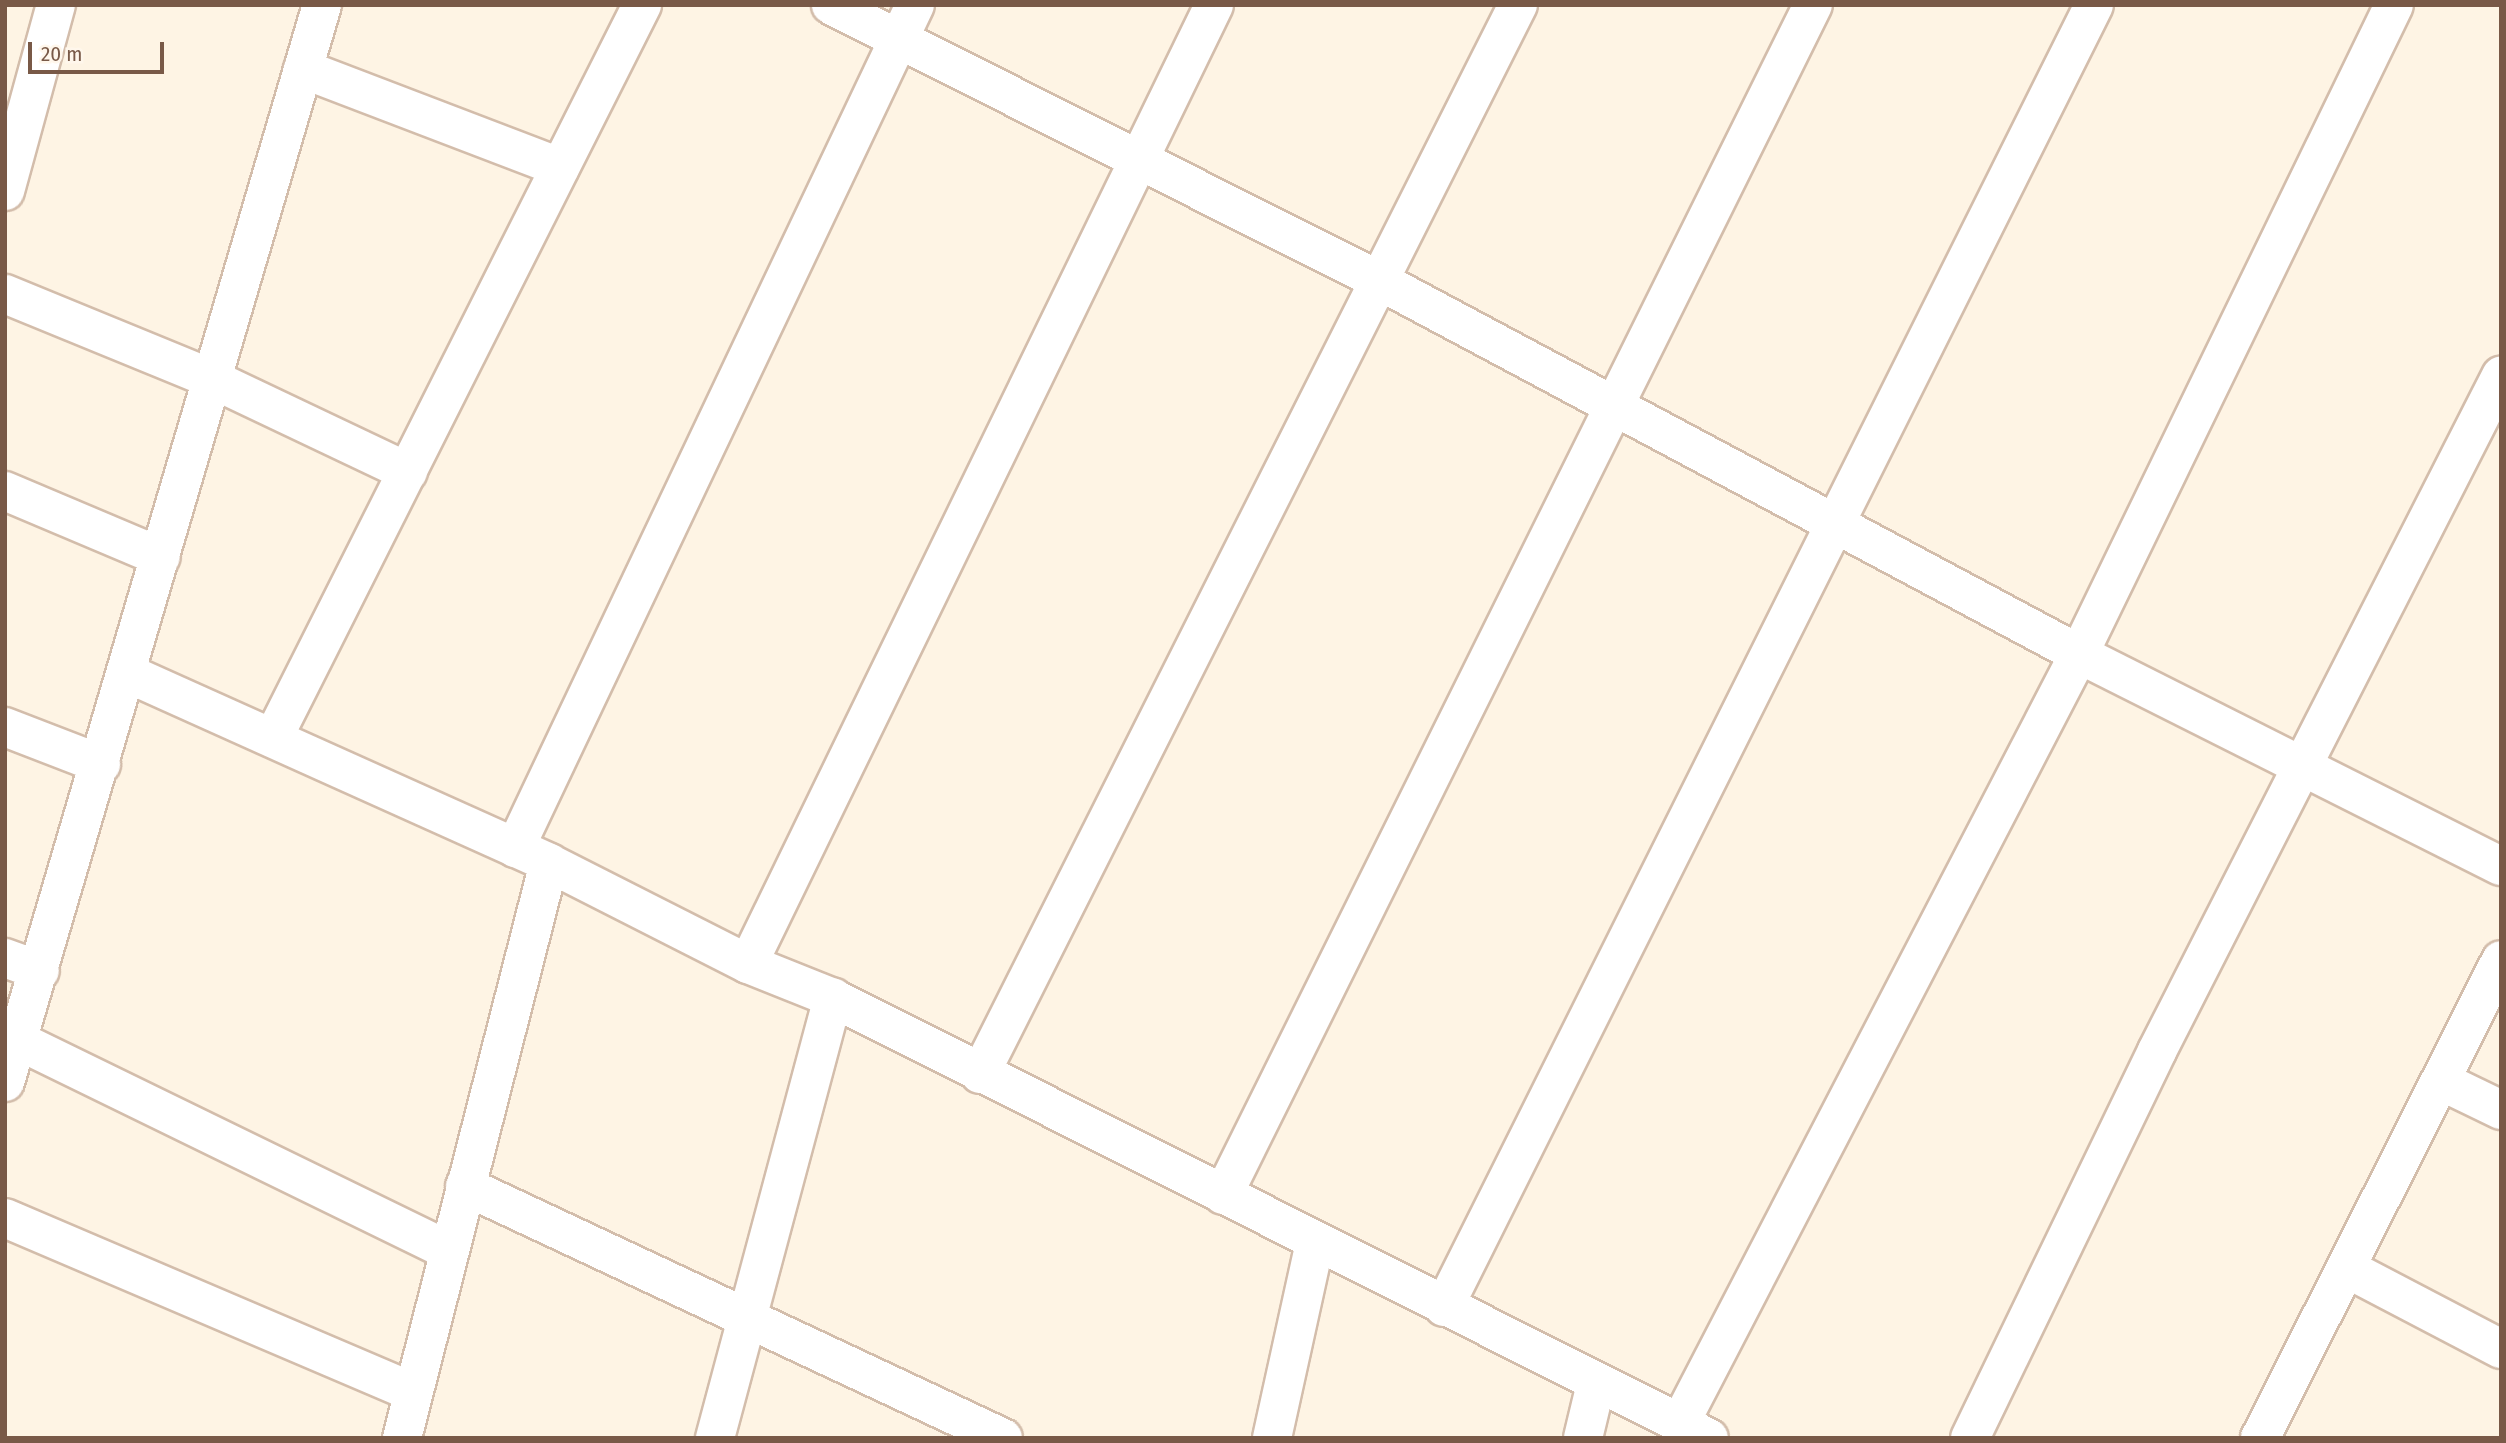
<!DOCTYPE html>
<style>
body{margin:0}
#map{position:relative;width:2506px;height:1443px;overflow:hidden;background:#fef4e4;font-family:"Fira Sans Condensed",sans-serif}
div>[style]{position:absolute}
.roads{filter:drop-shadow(2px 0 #d3bdab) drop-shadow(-2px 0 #d3bdab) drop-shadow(0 2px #d3bdab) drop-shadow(0 -2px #d3bdab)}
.minor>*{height:38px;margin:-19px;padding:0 19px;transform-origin:19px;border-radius:19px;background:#fff}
span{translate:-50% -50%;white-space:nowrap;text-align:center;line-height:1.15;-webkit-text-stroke:7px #fff7ec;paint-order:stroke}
.frame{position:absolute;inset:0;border:7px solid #795947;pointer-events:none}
.scale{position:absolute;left:28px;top:42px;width:136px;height:32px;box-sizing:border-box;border:4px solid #795947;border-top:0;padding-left:9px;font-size:21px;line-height:24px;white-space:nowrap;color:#795947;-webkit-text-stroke:5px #fff7ec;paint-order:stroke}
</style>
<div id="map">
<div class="roads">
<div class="minor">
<i style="left:831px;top:5px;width:612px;rotate:26.69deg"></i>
<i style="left:1378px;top:280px;width:795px;rotate:28.08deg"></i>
<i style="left:2079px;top:654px;width:472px;rotate:26.7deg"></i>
<i style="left:303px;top:69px;width:275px;rotate:20.9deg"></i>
<i style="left:5px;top:191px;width:193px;rotate:-74.7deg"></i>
<i style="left:5px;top:294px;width:222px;rotate:22.3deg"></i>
<i style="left:210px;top:378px;width:219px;rotate:25.4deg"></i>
<i style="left:5px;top:491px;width:169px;rotate:22.9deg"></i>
<i style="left:127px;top:673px;width:463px;rotate:24.2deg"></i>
<i style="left:549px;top:863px;width:223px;rotate:26.9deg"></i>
<i style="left:748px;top:964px;width:92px;rotate:21.8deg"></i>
<i style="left:833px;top:998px;width:980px;rotate:26.67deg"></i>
<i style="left:5px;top:727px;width:103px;rotate:21.1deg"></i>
<i style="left:273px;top:738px;width:821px;rotate:-63.28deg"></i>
<i style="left:515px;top:848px;width:933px;rotate:-64.62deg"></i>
<i style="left:5px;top:958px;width:37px;rotate:20deg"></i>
<i style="left:748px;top:964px;width:1066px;rotate:-64.08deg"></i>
<i style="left:19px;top:1041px;width:477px;rotate:26deg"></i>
<i style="left:980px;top:1074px;width:1197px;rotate:-63.29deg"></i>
<i style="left:2441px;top:1081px;width:67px;rotate:25.8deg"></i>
<i style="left:5px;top:1082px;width:1123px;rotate:-73.6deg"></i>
<i style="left:465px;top:1186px;width:594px;rotate:25.1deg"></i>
<i style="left:1223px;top:1195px;width:1328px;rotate:-63.63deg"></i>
<i style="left:5px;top:1218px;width:444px;rotate:23.1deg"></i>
<i style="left:2346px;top:1268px;width:175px;rotate:27.6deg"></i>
<i style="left:1444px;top:1307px;width:1455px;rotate:-63.47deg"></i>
<i style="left:1680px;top:1423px;width:866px;rotate:-62.58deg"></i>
<i style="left:2079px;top:654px;width:721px;rotate:-64.11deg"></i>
<i style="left:402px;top:1438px;width:593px;rotate:-75.66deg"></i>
<i style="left:715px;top:1438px;width:456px;rotate:-75deg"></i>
<i style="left:1272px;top:1438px;width:201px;rotate:-77.6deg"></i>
<i style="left:1583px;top:1438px;width:56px;rotate:-76.5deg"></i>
<i style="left:1970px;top:1438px;width:430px;rotate:-64.2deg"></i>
<i style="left:2157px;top:1051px;width:758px;rotate:-63deg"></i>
<i style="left:2260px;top:1438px;width:535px;rotate:-63.24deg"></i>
</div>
</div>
<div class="frame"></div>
<div class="scale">20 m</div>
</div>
